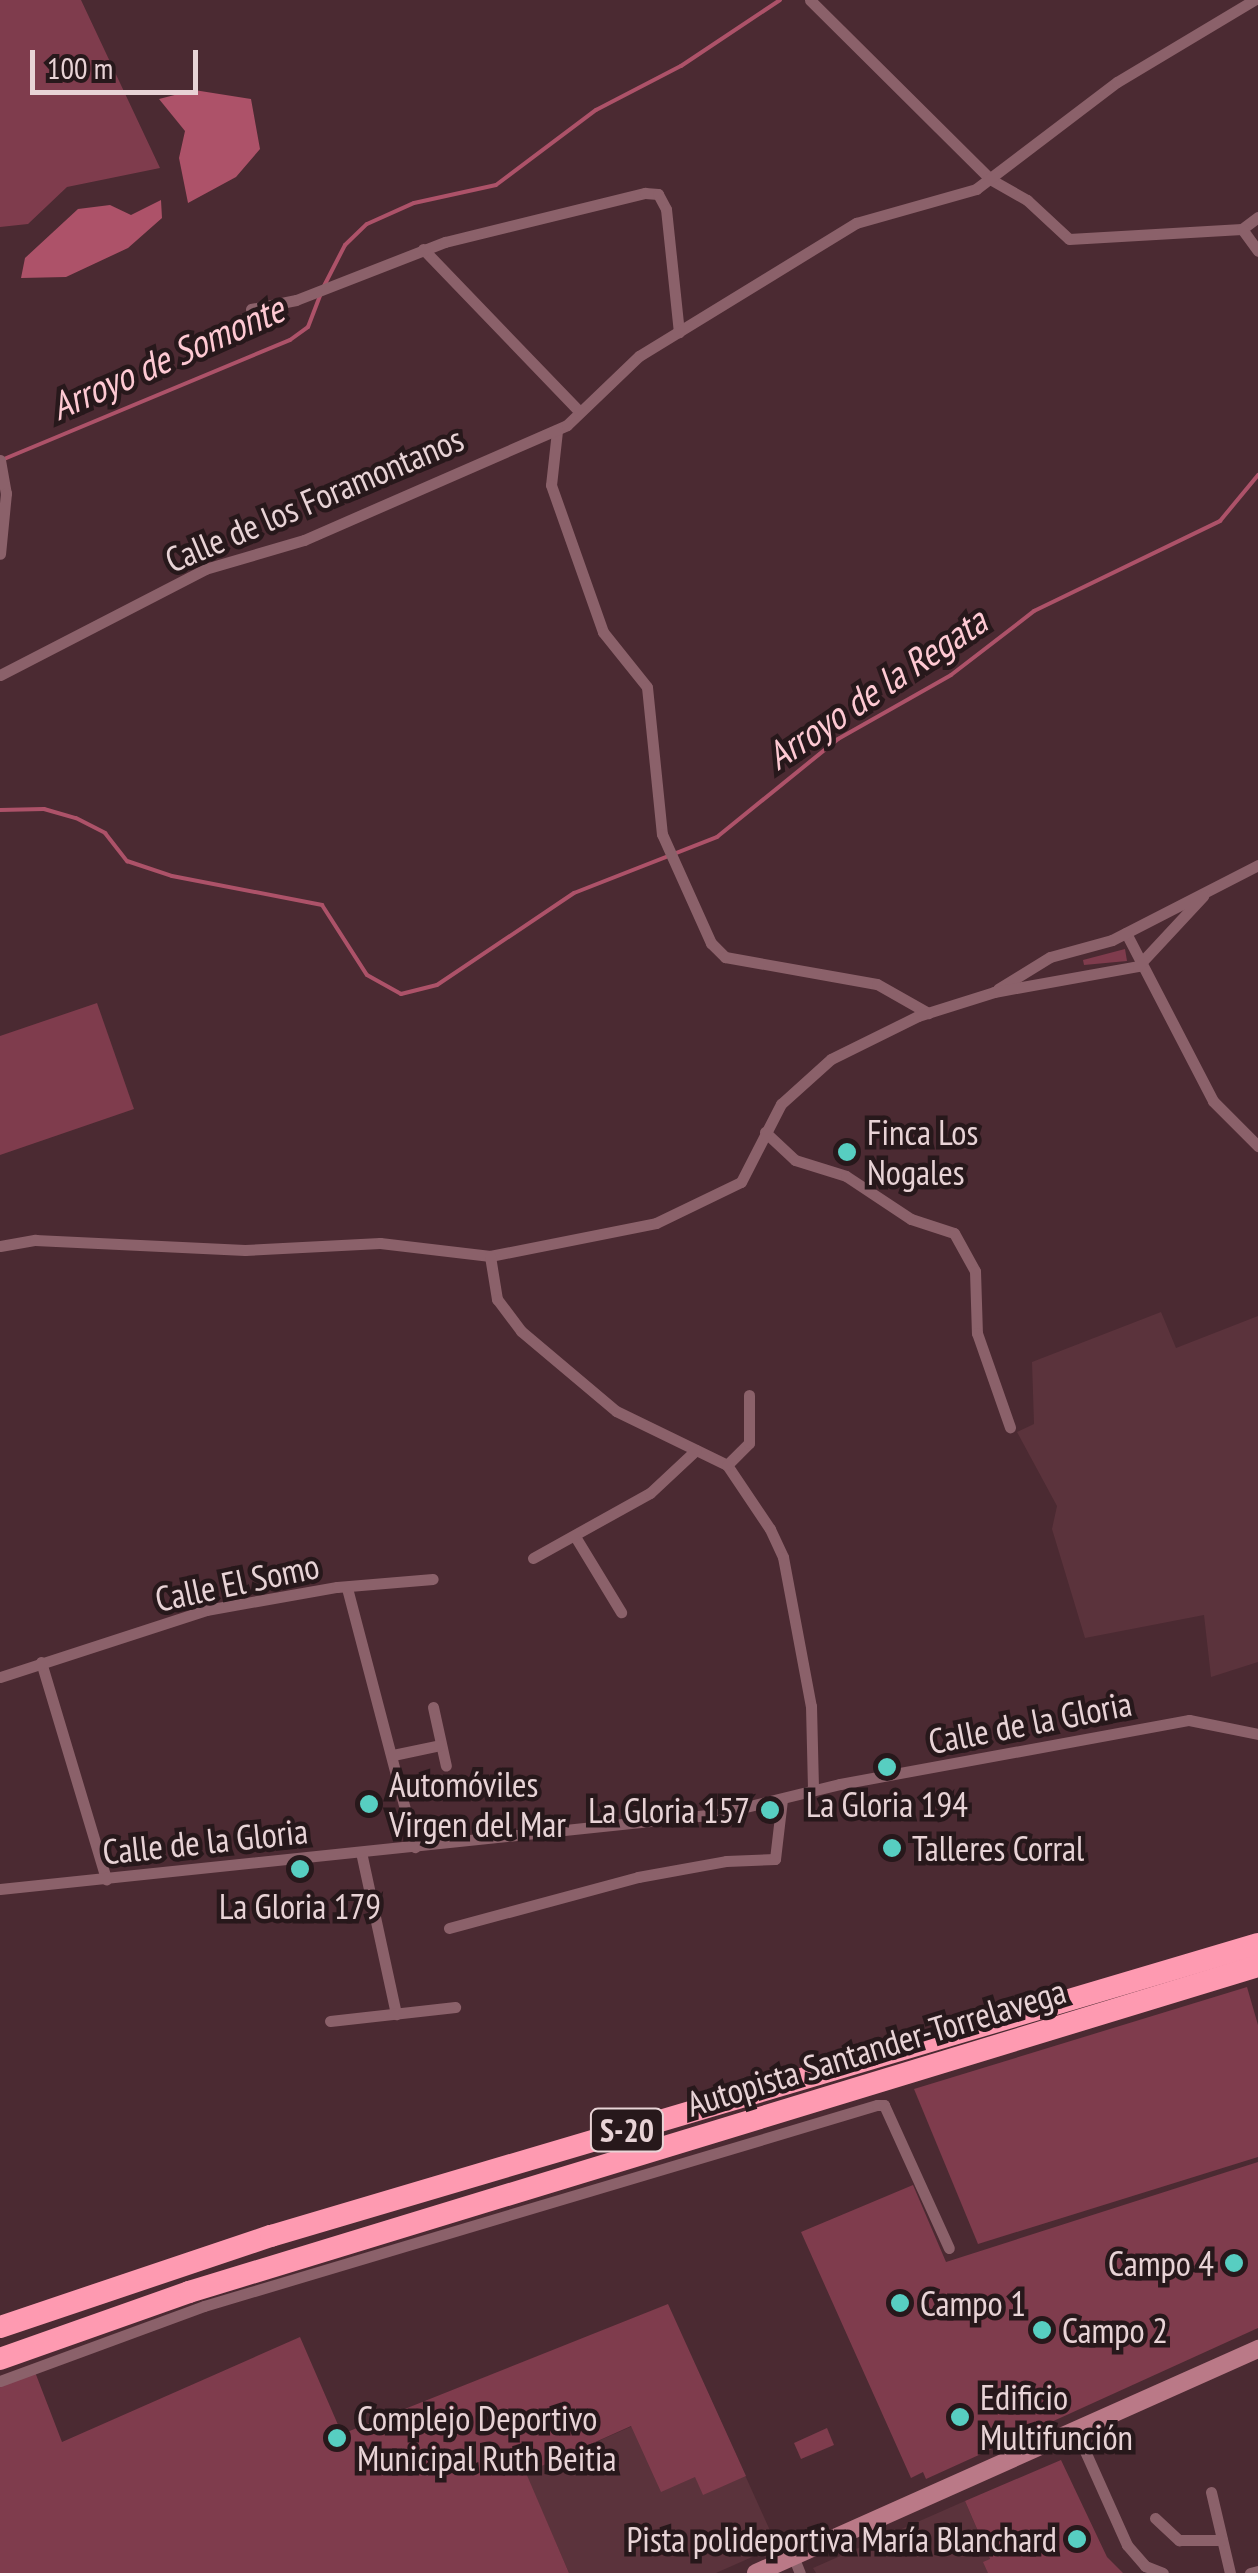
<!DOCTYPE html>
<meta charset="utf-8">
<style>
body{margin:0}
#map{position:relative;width:1258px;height:2573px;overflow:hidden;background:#4b2a32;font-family:"PT Sans Narrow",sans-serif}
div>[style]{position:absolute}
.built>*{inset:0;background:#5b333c}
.green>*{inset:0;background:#7f3c4d}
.water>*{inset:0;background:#ad5269}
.stream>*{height:4px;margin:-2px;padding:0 2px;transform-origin:2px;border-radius:2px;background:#ad5269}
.minor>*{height:11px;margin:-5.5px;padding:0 5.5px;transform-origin:5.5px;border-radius:5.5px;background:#8b616a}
.secondary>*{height:18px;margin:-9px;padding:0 9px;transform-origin:9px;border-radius:9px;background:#ba7987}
.motorway>*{height:22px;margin:-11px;padding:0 11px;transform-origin:11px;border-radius:11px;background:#fe9ab1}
.dots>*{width:28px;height:28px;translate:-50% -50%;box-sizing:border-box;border:5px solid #27181b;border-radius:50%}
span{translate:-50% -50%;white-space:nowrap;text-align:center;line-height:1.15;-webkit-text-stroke:9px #27181b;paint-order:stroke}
.shield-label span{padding:2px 8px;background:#27181b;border:2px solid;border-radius:8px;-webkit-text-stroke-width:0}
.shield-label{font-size:32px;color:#e8d3d6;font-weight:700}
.street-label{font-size:35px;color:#e8d3d6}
.poi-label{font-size:35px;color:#e8d3d6}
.left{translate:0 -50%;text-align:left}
.right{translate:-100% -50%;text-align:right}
.water-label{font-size:38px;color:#fec9d3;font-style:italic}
.scale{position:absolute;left:30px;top:50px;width:168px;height:45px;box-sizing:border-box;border:5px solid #e8d3d6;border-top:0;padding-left:12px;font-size:30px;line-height:35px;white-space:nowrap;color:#e8d3d6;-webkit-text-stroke:8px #27181b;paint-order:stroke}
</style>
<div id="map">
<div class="built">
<i style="clip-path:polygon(1161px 1312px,1176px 1348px,1258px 1316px,1258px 1662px,1211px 1677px,1204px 1615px,1085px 1638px,1052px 1529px,1057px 1506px,1017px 1432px,1034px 1424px,1032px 1362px)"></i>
<i style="clip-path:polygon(708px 2393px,777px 2546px,716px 2573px,569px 2573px,525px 2473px)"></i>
<i style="clip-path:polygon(965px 2501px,996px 2573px,816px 2573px,813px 2568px)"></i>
</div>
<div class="green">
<i style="clip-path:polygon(0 0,81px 0,160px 168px,67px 187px,28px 224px,0 227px)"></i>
<i style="clip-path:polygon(1125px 949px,1127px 961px,1084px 965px,1083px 960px)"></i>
<i style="clip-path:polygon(97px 1003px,134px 1109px,0 1155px,0 1036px)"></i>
<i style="clip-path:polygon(1247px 1987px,1258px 2025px,1258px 2157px,978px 2244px,914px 2089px)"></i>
<i style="clip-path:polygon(1258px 2162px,1258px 2328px,926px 2479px,923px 2472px,911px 2478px,801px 2232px,913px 2185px,946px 2262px)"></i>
<i style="clip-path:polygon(668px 2304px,746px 2476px,703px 2495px,695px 2477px,661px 2492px,631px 2426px,526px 2473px,569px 2573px,0 2573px,0 2386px,35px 2372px,62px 2442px,300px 2337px,342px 2434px)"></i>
<i style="clip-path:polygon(827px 2428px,834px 2445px,801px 2459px,794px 2443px)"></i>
<i style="clip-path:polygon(1061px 2460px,1107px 2557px,1123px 2573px,988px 2573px,983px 2562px,990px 2559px,965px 2501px)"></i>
</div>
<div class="water">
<i style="clip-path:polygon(194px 90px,251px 99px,260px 149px,236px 177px,188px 203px,179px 158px,185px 131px,159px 99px)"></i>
<i style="clip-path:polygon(161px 200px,162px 218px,128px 248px,66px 277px,21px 278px,25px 258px,78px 209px,110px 205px,131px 215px)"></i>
</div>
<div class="stream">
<i style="left:324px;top:286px;width:46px;rotate:-62.9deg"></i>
<i style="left:345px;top:245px;width:30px;rotate:-44deg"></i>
<i style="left:367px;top:224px;width:51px;rotate:-24.1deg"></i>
<i style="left:414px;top:203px;width:84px;rotate:-12.4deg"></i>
<i style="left:496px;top:185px;width:125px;rotate:-36.9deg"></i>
<i style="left:596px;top:110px;width:96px;rotate:-27.4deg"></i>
<i style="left:681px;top:66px;width:119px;rotate:-33.7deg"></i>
<i style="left:4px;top:459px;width:310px;rotate:-22.6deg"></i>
<i style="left:290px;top:340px;width:22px;rotate:-36deg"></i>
<i style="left:308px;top:327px;width:34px;rotate:-69deg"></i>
<i style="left:0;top:810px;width:44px;rotate:-1.3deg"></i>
<i style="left:44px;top:809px;width:33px;rotate:16deg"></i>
<i style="left:76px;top:818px;width:33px;rotate:27deg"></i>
<i style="left:105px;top:833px;width:36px;rotate:52deg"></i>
<i style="left:127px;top:861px;width:47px;rotate:18.4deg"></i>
<i style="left:172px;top:876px;width:153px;rotate:10.9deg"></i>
<i style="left:322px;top:905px;width:83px;rotate:57.3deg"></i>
<i style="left:367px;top:975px;width:39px;rotate:29deg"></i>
<i style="left:401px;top:994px;width:37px;rotate:-14deg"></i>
<i style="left:437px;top:985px;width:165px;rotate:-33.9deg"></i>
<i style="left:574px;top:893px;width:154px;rotate:-21.4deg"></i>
<i style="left:717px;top:837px;width:156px;rotate:-39deg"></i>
<i style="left:838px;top:739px;width:130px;rotate:-29.5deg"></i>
<i style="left:951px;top:675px;width:105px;rotate:-37.6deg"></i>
<i style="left:1034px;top:611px;width:207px;rotate:-25.8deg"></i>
<i style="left:1220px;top:521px;width:60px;rotate:-50.4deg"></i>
</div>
<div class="minor">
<i style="left:810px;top:0;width:254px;rotate:44.8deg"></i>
<i style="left:990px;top:179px;width:43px;rotate:29.6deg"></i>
<i style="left:1027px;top:200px;width:57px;rotate:42.9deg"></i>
<i style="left:1069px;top:239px;width:173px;rotate:-3.3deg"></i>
<i style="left:1242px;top:229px;width:20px;rotate:-37deg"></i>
<i style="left:1242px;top:229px;width:27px;rotate:54deg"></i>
<i style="left:423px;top:249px;width:225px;rotate:46.1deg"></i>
<i style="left:251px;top:309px;width:46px;rotate:-11.3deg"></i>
<i style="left:296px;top:300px;width:160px;rotate:-21.3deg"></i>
<i style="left:445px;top:242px;width:206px;rotate:-13.8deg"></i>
<i style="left:645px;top:193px;width:13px;rotate:4deg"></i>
<i style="left:658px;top:194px;width:17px;rotate:62deg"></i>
<i style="left:666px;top:209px;width:124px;rotate:84deg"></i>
<i style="left:557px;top:431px;width:54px;rotate:96.3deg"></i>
<i style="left:551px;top:485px;width:156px;rotate:70.5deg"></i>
<i style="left:603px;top:632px;width:70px;rotate:51.3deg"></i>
<i style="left:647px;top:687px;width:148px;rotate:84.2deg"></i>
<i style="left:662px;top:834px;width:120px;rotate:65.8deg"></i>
<i style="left:711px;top:943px;width:20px;rotate:45deg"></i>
<i style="left:725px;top:957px;width:154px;rotate:10.1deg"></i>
<i style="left:877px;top:984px;width:59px;rotate:29.6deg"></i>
<i style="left:0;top:460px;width:34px;rotate:80deg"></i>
<i style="left:6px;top:493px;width:61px;rotate:95.6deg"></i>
<i style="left:0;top:675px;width:231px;rotate:-27.3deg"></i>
<i style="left:205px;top:569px;width:103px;rotate:-16.3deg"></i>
<i style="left:304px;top:540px;width:287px;rotate:-23.6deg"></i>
<i style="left:567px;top:425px;width:100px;rotate:-43.8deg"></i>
<i style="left:639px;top:356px;width:255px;rotate:-31.5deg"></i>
<i style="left:856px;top:223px;width:125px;rotate:-15.8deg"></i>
<i style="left:976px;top:189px;width:177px;rotate:-37.2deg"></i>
<i style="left:1117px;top:82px;width:160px;rotate:-30.9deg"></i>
<i style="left:1126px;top:933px;width:189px;rotate:62.6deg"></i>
<i style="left:1213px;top:1101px;width:64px;rotate:45deg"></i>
<i style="left:998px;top:989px;width:61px;rotate:-31.6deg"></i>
<i style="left:1050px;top:957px;width:64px;rotate:-15.3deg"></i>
<i style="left:1112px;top:940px;width:164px;rotate:-27.2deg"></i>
<i style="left:765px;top:1132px;width:41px;rotate:43deg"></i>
<i style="left:795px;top:1160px;width:53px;rotate:17.4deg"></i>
<i style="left:846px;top:1176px;width:78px;rotate:33.5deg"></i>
<i style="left:911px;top:1219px;width:45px;rotate:18deg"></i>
<i style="left:954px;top:1233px;width:43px;rotate:61.1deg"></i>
<i style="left:975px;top:1271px;width:62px;rotate:88.2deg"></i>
<i style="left:977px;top:1333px;width:100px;rotate:70.7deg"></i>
<i style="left:0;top:1246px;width:36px;rotate:-10deg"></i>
<i style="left:35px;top:1240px;width:210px;rotate:2.7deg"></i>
<i style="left:245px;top:1250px;width:135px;rotate:-3deg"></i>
<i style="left:380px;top:1243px;width:111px;rotate:6.7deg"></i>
<i style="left:490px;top:1256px;width:169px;rotate:-11.2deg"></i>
<i style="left:656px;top:1223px;width:94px;rotate:-25.8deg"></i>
<i style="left:741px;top:1182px;width:88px;rotate:-62.9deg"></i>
<i style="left:781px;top:1104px;width:67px;rotate:-42deg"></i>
<i style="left:831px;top:1059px;width:97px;rotate:-26.3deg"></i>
<i style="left:918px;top:1016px;width:80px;rotate:-17.5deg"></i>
<i style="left:994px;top:992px;width:146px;rotate:-10.2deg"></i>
<i style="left:1138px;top:966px;width:96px;rotate:-47.1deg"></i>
<i style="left:490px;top:1256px;width:44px;rotate:80.8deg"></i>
<i style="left:497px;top:1299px;width:40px;rotate:53deg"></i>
<i style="left:521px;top:1331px;width:124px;rotate:40.1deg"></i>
<i style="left:616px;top:1411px;width:123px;rotate:25.9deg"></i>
<i style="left:727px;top:1465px;width:77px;rotate:56.1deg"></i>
<i style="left:770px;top:1529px;width:31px;rotate:65deg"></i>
<i style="left:783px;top:1557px;width:152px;rotate:79.4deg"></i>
<i style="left:811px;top:1706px;width:84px;rotate:88.6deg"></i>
<i style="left:727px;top:1465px;width:31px;rotate:-45deg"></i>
<i style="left:749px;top:1443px;width:48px;rotate:-90deg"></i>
<i style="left:576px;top:1538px;width:87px;rotate:58.7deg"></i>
<i style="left:533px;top:1558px;width:134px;rotate:-29.1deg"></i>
<i style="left:650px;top:1493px;width:63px;rotate:-43.1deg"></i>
<i style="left:347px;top:1588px;width:268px;rotate:75.3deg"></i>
<i style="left:41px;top:1662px;width:227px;rotate:73.3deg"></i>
<i style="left:0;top:1677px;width:217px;rotate:-18deg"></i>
<i style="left:206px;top:1610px;width:133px;rotate:-10deg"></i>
<i style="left:337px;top:1587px;width:96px;rotate:-4.8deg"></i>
<i style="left:433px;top:1707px;width:60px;rotate:77.6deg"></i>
<i style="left:393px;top:1755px;width:48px;rotate:-12deg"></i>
<i style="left:361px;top:1852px;width:166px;rotate:77.8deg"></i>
<i style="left:0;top:1889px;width:721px;rotate:-5.97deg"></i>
<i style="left:717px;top:1814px;width:127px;rotate:-13.7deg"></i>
<i style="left:840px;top:1784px;width:355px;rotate:-10.4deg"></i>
<i style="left:1189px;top:1720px;width:70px;rotate:11.5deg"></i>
<i style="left:449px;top:1928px;width:196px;rotate:-15.1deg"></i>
<i style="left:638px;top:1877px;width:89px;rotate:-10.3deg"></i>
<i style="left:726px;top:1861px;width:49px;rotate:-2.3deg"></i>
<i style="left:775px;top:1859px;width:60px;rotate:-83.3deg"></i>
<i style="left:330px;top:2021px;width:126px;rotate:-6.4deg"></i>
<i style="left:0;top:2381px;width:217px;rotate:-20.2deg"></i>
<i style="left:204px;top:2306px;width:702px;rotate:-16.63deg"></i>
<i style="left:877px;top:2105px;width:7px"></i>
<i style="left:884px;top:2105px;width:157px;rotate:65.6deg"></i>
<i style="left:1076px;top:2431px;width:125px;rotate:65.9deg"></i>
<i style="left:1127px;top:2545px;width:28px;rotate:49deg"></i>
<i style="left:1145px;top:2566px;width:19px;rotate:21deg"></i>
<i style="left:1211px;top:2492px;width:83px;rotate:76.8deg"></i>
<i style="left:1155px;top:2518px;width:33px;rotate:43deg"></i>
<i style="left:1179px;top:2540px;width:43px"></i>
<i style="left:793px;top:2556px;width:18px;rotate:68deg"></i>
<i style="left:1250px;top:2573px;width:8px;rotate:-14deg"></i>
</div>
<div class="secondary">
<i style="left:756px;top:2573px;width:550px;rotate:-24.05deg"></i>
</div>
<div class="motorway">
<i style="left:0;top:2327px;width:286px;rotate:-18.6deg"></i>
<i style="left:271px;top:2236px;width:1029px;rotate:-16.48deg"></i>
<i style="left:0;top:2359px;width:201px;rotate:-19.5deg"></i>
<i style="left:189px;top:2292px;width:1118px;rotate:-16.96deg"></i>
</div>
<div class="dots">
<i style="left:847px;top:1152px;background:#57cec1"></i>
<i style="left:887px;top:1767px;background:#57cec1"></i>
<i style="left:369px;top:1804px;background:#57cec1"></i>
<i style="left:770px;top:1810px;background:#57cec1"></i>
<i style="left:892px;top:1848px;background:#57cec1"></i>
<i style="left:300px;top:1869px;background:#57cec1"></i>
<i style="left:1234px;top:2263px;background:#57cec1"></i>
<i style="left:900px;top:2303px;background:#57cec1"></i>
<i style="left:1042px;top:2330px;background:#57cec1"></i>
<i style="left:960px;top:2417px;background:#57cec1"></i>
<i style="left:337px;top:2438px;background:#57cec1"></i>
<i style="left:1077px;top:2539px;background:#57cec1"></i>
</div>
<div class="shield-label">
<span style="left:627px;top:2130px">S-20</span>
</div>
<div class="street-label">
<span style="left:314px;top:499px;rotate:-23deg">Calle de los Foramontanos</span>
<span style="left:237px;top:1582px;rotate:-12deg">Calle El Somo</span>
<span style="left:1030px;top:1722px;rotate:-11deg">Calle de la Gloria</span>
<span style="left:205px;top:1841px;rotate:-6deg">Calle de la Gloria</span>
<span style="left:876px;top:2047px;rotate:-17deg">Autopista Santander-Torrelavega</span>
</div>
<div class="poi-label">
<span class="left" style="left:867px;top:1152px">Finca Los<br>Nogales</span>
<span class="left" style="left:389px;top:1804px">Automóviles<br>Virgen del Mar</span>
<span style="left:887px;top:1804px">La Gloria 194</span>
<span class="right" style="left:750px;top:1810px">La Gloria 157</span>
<span class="left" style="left:912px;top:1848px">Talleres Corral</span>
<span style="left:300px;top:1906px">La Gloria 179</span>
<span class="right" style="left:1214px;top:2263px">Campo 4</span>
<span class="left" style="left:920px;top:2303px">Campo 1</span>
<span class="left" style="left:1062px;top:2330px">Campo 2</span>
<span class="left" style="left:980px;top:2417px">Edificio<br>Multifunción</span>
<span class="left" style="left:357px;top:2438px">Complejo Deportivo<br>Municipal Ruth Beitia</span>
<span class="right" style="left:1057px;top:2539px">Pista polideportiva María Blanchard</span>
</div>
<div class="water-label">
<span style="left:167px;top:357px;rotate:-24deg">Arroyo de Somonte</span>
<span style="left:876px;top:688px;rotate:-34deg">Arroyo de la Regata</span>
</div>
<div class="scale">100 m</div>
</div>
